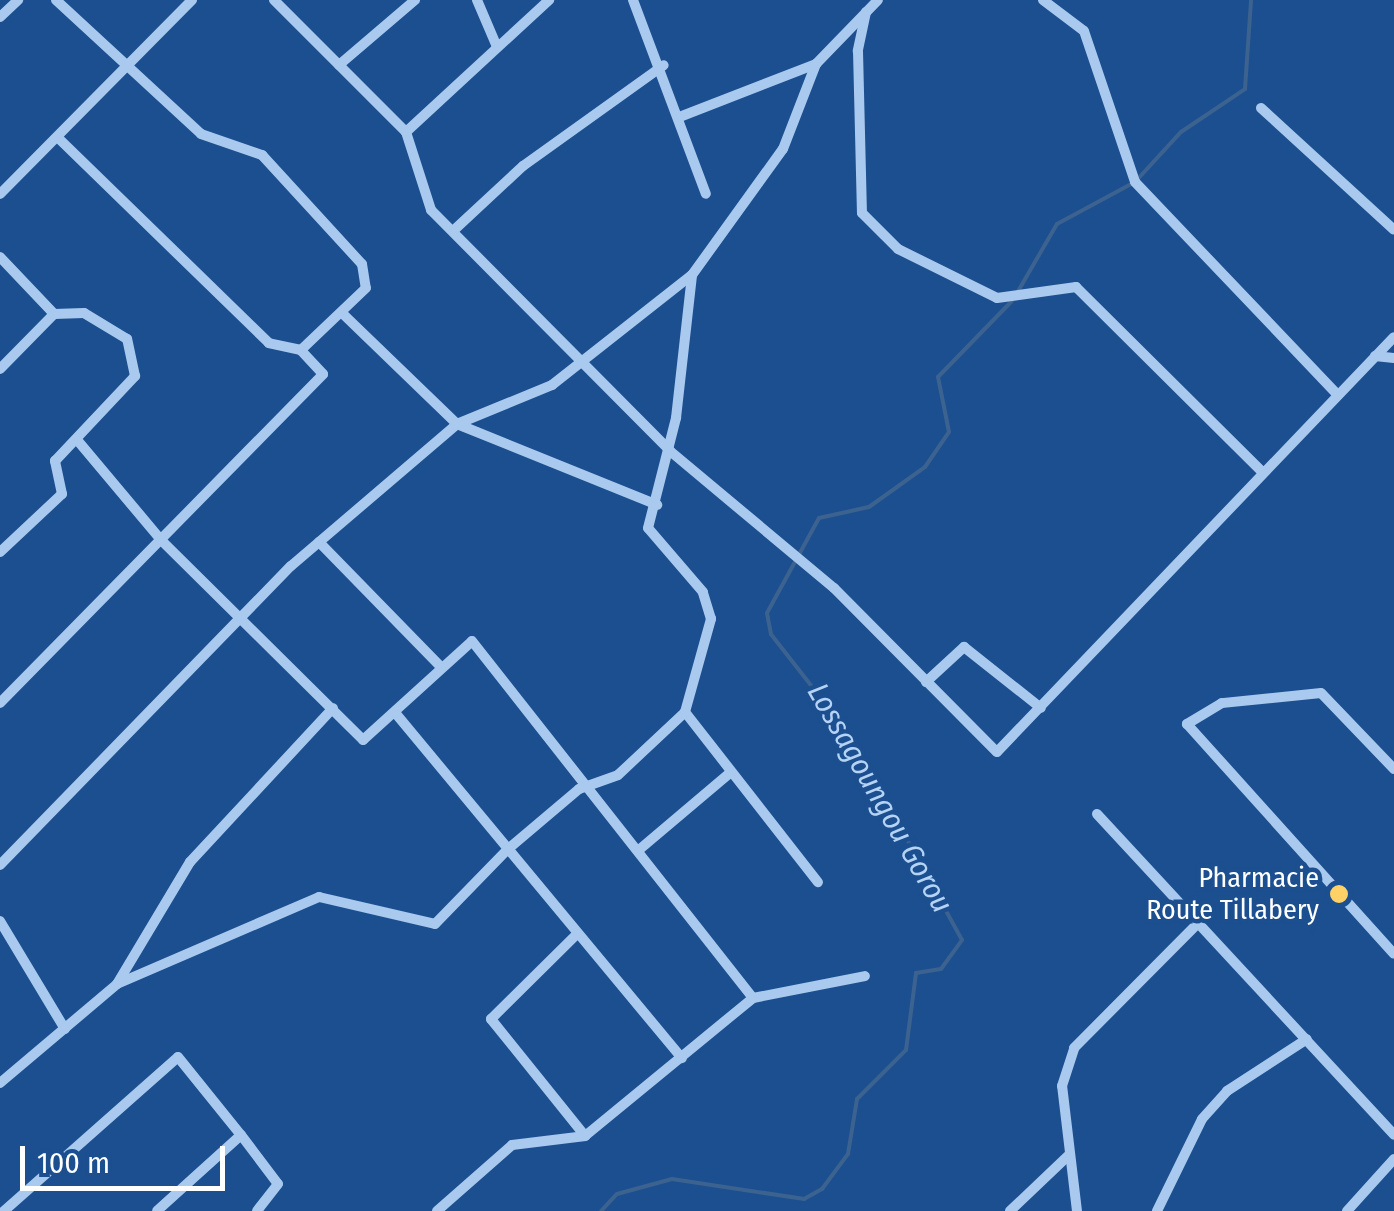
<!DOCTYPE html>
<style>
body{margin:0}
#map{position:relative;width:1394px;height:1211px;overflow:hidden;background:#1b4f8f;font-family:"Fira Sans Condensed",sans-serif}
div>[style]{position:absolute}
.stream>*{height:4px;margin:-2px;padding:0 2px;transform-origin:2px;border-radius:2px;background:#3c6290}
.street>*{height:10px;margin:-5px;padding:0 5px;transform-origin:5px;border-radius:5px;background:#a9c9ee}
.dots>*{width:28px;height:28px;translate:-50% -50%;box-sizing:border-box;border:5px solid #1b4f8f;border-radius:50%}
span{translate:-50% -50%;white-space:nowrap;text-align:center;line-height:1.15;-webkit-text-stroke:9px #1b4f8f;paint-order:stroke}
.poi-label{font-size:28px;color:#fff}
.right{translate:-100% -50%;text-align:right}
.water-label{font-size:30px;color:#b5d3f5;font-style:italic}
.scale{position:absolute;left:20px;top:1146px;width:205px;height:45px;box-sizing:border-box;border:5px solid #fff;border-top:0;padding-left:12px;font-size:30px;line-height:35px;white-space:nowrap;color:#fff;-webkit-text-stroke:8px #1b4f8f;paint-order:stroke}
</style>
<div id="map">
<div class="stream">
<i style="left:1017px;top:293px;width:80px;rotate:-59.9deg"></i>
<i style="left:1057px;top:224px;width:89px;rotate:-28.3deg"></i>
<i style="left:1135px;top:182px;width:68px;rotate:-47.4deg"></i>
<i style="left:1181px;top:132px;width:77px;rotate:-33.9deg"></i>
<i style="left:1245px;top:89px;width:89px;rotate:-86.1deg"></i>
<i style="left:601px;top:1211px;width:23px;rotate:-47deg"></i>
<i style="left:617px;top:1194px;width:57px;rotate:-15.3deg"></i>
<i style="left:672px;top:1179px;width:134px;rotate:8.6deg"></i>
<i style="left:804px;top:1199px;width:21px;rotate:-29deg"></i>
<i style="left:822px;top:1189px;width:44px;rotate:-53.4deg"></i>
<i style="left:848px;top:1154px;width:56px;rotate:-80.7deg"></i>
<i style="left:857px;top:1099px;width:69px;rotate:-45deg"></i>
<i style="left:906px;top:1050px;width:78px;rotate:-82.6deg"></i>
<i style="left:916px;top:973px;width:25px;rotate:-9deg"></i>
<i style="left:941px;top:969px;width:36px;rotate:-54deg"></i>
<i style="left:962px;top:940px;width:235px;rotate:-118.7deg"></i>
<i style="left:849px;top:734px;width:127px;rotate:-128deg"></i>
<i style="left:771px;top:634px;width:21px;rotate:-101deg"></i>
<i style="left:767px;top:613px;width:108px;rotate:-61.3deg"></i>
<i style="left:819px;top:518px;width:51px;rotate:-12.4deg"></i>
<i style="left:869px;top:507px;width:69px;rotate:-35.5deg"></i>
<i style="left:925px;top:467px;width:42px;rotate:-55.6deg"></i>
<i style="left:949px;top:432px;width:56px;rotate:-101.3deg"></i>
<i style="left:938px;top:377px;width:106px;rotate:-45.8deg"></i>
</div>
<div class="street">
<i style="left:56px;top:0;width:197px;rotate:42.7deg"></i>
<i style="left:201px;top:134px;width:65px;rotate:19deg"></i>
<i style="left:262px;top:155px;width:148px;rotate:47.5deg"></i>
<i style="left:362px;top:264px;width:24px;rotate:81deg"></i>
<i style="left:366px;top:288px;width:90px;rotate:136.4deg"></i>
<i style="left:301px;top:350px;width:33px;rotate:-168deg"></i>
<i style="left:269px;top:343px;width:294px;rotate:-135.8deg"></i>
<i style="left:274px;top:0;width:187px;rotate:45deg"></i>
<i style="left:406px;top:132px;width:82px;rotate:72.2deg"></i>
<i style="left:431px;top:210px;width:339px;rotate:45.2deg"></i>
<i style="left:670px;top:451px;width:214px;rotate:39.9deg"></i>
<i style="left:834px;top:588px;width:231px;rotate:45.2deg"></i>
<i style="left:997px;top:752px;width:574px;rotate:-46.27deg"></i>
<i style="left:477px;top:0;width:51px;rotate:66.9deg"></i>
<i style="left:633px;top:0;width:207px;rotate:69.4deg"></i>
<i style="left:1043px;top:0;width:51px;rotate:37.1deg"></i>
<i style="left:1084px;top:31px;width:159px;rotate:71.3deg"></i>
<i style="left:1135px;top:182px;width:293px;rotate:46.4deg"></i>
<i style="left:866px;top:12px;width:40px;rotate:102deg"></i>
<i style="left:858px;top:51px;width:162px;rotate:88.6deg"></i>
<i style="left:862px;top:213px;width:51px;rotate:45deg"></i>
<i style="left:898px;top:249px;width:110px;rotate:26.3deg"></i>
<i style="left:997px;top:298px;width:80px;rotate:-7.9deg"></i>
<i style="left:1076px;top:287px;width:261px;rotate:44.8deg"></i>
<i style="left:0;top:17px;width:25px;rotate:-43deg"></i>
<i style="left:339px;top:65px;width:100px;rotate:-40.5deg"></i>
<i style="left:1261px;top:108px;width:180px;rotate:42.5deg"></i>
<i style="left:682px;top:116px;width:144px;rotate:-21.2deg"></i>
<i style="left:406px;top:132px;width:195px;rotate:-42.7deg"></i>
<i style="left:0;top:194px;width:273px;rotate:-45.3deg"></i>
<i style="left:453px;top:231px;width:96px;rotate:-42.9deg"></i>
<i style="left:523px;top:166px;width:173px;rotate:-35.6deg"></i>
<i style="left:0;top:257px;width:79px;rotate:46.5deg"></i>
<i style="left:54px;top:314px;width:77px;rotate:134.5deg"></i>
<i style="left:342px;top:313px;width:160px;rotate:44deg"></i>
<i style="left:457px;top:424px;width:216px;rotate:22deg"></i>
<i style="left:1375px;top:356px;width:19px;rotate:6deg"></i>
<i style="left:78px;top:441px;width:131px;rotate:50deg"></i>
<i style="left:162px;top:541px;width:283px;rotate:44.7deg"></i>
<i style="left:363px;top:740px;width:147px;rotate:-42.2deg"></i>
<i style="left:472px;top:641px;width:454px;rotate:51.8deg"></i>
<i style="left:319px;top:542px;width:175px;rotate:45.7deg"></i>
<i style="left:0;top:552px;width:85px;rotate:-43.1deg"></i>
<i style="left:62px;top:494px;width:34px;rotate:-102deg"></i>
<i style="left:55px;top:461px;width:117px;rotate:-46.7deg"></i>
<i style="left:135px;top:376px;width:38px;rotate:-102deg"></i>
<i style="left:127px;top:339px;width:50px;rotate:-148.8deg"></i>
<i style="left:84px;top:313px;width:30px;rotate:178deg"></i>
<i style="left:926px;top:682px;width:52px;rotate:-42.6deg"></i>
<i style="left:964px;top:647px;width:98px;rotate:38.4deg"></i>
<i style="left:0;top:703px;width:461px;rotate:-45.5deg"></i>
<i style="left:323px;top:374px;width:33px;rotate:-133deg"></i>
<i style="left:685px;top:712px;width:216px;rotate:52deg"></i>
<i style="left:397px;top:715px;width:446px;rotate:50.3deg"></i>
<i style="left:1394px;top:769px;width:105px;rotate:-133.8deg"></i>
<i style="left:1321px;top:693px;width:100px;rotate:174.2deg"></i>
<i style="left:1222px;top:703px;width:41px;rotate:149deg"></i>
<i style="left:1187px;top:724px;width:309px;rotate:48deg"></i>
<i style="left:1097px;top:814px;width:437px;rotate:47.2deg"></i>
<i style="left:640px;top:849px;width:119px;rotate:-40.2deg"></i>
<i style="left:0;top:865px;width:417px;rotate:-45.8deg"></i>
<i style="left:291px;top:566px;width:218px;rotate:-40.5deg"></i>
<i style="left:457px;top:424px;width:103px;rotate:-22.3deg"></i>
<i style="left:552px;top:385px;width:178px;rotate:-38.2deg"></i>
<i style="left:692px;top:275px;width:155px;rotate:-54.2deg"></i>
<i style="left:783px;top:149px;width:91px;rotate:-68.8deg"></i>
<i style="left:816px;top:64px;width:89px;rotate:-45.9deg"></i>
<i style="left:0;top:921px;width:126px;rotate:59deg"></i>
<i style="left:577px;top:934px;width:121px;rotate:135.3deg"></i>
<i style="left:491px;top:1019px;width:150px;rotate:51.2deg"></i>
<i style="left:117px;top:984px;width:220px;rotate:-23.3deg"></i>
<i style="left:319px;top:897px;width:119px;rotate:13.1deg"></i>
<i style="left:435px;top:924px;width:103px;rotate:-45.8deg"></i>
<i style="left:507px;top:850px;width:94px;rotate:-40.3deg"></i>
<i style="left:579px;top:789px;width:41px;rotate:-19.7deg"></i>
<i style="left:618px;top:775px;width:92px;rotate:-43.2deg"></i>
<i style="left:685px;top:712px;width:97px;rotate:-74.4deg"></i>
<i style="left:711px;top:619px;width:28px;rotate:-107deg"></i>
<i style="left:703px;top:592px;width:84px;rotate:-130.7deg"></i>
<i style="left:648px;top:528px;width:114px;rotate:-75.7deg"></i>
<i style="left:676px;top:418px;width:144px;rotate:-83.6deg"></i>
<i style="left:0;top:1083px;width:153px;rotate:-40.2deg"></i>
<i style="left:117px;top:984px;width:142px;rotate:-59.1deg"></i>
<i style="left:190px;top:862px;width:210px;rotate:-47.1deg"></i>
<i style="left:241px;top:1135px;width:61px;rotate:52.9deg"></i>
<i style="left:278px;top:1184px;width:34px;rotate:128deg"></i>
<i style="left:4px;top:1211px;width:232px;rotate:-41.5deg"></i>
<i style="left:178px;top:1057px;width:100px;rotate:51.1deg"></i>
<i style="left:241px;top:1135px;width:113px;rotate:137.9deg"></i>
<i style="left:437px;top:1211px;width:100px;rotate:-41.3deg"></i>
<i style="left:512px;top:1145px;width:74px;rotate:-7deg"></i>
<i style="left:585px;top:1136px;width:217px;rotate:-39.4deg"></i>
<i style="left:753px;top:998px;width:114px;rotate:-11.1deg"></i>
<i style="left:1010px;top:1211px;width:81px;rotate:-43.5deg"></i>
<i style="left:1077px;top:1211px;width:126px;rotate:-96.8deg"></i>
<i style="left:1062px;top:1086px;width:40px;rotate:-72deg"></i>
<i style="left:1074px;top:1048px;width:182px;rotate:-45.2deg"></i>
<i style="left:1157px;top:1211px;width:102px;rotate:-63.9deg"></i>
<i style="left:1202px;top:1119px;width:38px;rotate:-48deg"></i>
<i style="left:1227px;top:1091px;width:95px;rotate:-33deg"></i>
<i style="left:1347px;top:1211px;width:70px;rotate:-47.9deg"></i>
</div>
<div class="dots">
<i style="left:1339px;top:894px;background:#ffd166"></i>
</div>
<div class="poi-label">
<span class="right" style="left:1319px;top:894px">Pharmacie<br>Route Tillabery</span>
</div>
<div class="water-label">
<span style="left:880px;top:798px;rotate:60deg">Lossagoungou Gorou</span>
</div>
<div class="scale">100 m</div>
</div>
